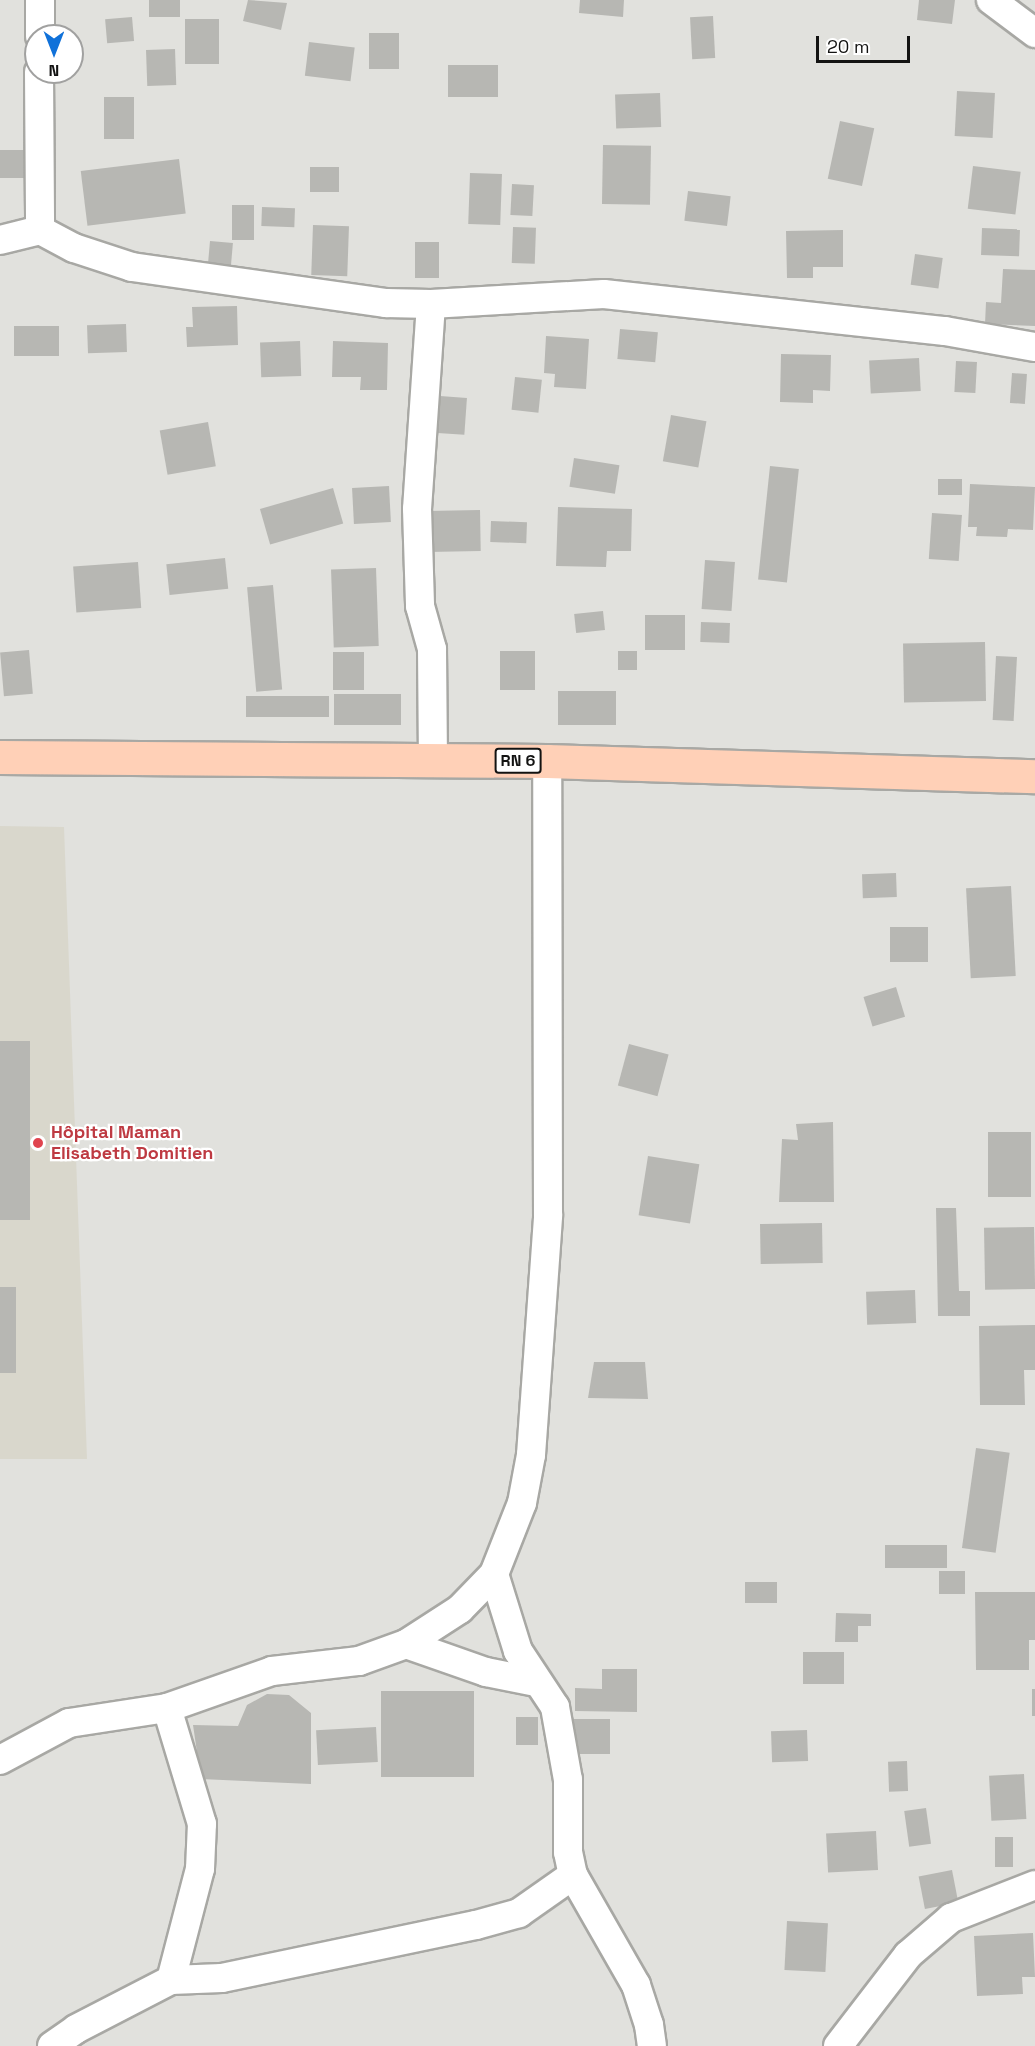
<!DOCTYPE html>
<html>
<head>
<meta charset="utf-8">
<style>
  body { margin:0 }
  #map { position:relative; width:1035px; height:2046px; overflow:hidden; background:#e1e1dd; font-family:"Space Grotesk",sans-serif }
  div>[style] { position:absolute }
  .built>* { inset:0; background:#d9d7cc }
  .building>* { inset:0; background:#b7b7b3; transform-origin:0 0 }
  .roads { filter:drop-shadow(2px 0 #a8a8a4) drop-shadow(-2px 0 #a8a8a4) drop-shadow(0 2px #a8a8a4) drop-shadow(0 -2px #a8a8a4) }
  .street>* { height:28px; margin:-14px; padding:0 14px; transform-origin:14px; border-radius:14px; background:#fff }
  .primary>* { height:33px; margin:-16.5px; padding:0 16.5px; transform-origin:16.5px; border-radius:16.5px; background:#ffd0b7 }
  .dots>* { width:16px; height:16px; translate:-50% -50%; box-sizing:border-box; border:3px solid #fff; border-radius:50% }
  span { translate:-50% -50%; white-space:nowrap; text-align:center; line-height:1.15; -webkit-text-stroke:4.5px #fff; paint-order:stroke }
  .shield-label span { padding:2px 4px; background:#fff; border:2px solid; border-radius:4px; -webkit-text-stroke-width:0 }
  .shield-label { font-size:16px; color:#131312; font-weight:700 }
  .health-label { font-size:18px; color:#be3a42; font-weight:700 }
  .left { translate:0 -50%; text-align:left }
  .north { position:absolute; left:24px; top:24px; width:60px; height:60px; box-sizing:border-box; background:#fff; border:2px solid #a1a1a0; border-radius:50%; rotate:180deg; font-size:16px; font-weight:700; line-height:24px; text-align:center; color:#131312 }
  .north::after { content:''; display:block; margin:auto; width:21px; height:27px; background:#1071d9; clip-path:polygon(50% 0,100% 100%,50% 72%,0 100%) }
  .scale { position:absolute; left:816px; top:36px; width:94px; height:27px; box-sizing:border-box; border:3px solid #131312; border-top:0; padding-left:8px; font-size:18px; line-height:21px; white-space:nowrap; color:#131312; -webkit-text-stroke:4px #fff; paint-order:stroke }
</style>
</head>
<body>
<div id="map">
  <div class="built">
    <i style="clip-path:polygon(0 826px,64px 827px,87px 1459px,0 1459px)"></i>
  </div>
  <div class="building">
    <i style="left:149px;top:0;width:31px;height:17px"></i>
    <i style="clip-path:polygon(248px 0,287px 3px,281px 30px,243px 21px)"></i>
    <i style="clip-path:polygon(580px 0,624px 0,623px 17px,579px 13px)"></i>
    <i style="clip-path:polygon(919px 0,955px 0,952px 24px,917px 20px)"></i>
    <i style="left:713px;top:16px;width:42px;height:23px;rotate:87deg"></i>
    <i style="left:132px;top:17px;width:24px;height:27px;rotate:85deg"></i>
    <i style="left:185px;top:19px;width:34px;height:45px"></i>
    <i style="left:369px;top:33px;width:30px;height:36px"></i>
    <i style="left:309px;top:42px;width:46px;height:34px;rotate:7deg"></i>
    <i style="clip-path:polygon(72px 47px,76px 47px,75px 62px,72px 62px)"></i>
    <i style="left:175px;top:49px;width:36px;height:29px;rotate:88deg"></i>
    <i style="left:448px;top:65px;width:50px;height:32px"></i>
    <i style="left:957px;top:91px;width:38px;height:45px;rotate:3deg"></i>
    <i style="left:660px;top:93px;width:34px;height:45px;rotate:88deg"></i>
    <i style="left:104px;top:97px;width:30px;height:42px"></i>
    <i style="left:840px;top:121px;width:35px;height:59px;rotate:12deg"></i>
    <i style="left:603px;top:145px;width:48px;height:59px;rotate:1deg"></i>
    <i style="left:0;top:150px;width:25px;height:28px"></i>
    <i style="left:179px;top:159px;width:55px;height:99px;rotate:83deg"></i>
    <i style="left:973px;top:166px;width:48px;height:43px;rotate:7deg"></i>
    <i style="left:310px;top:167px;width:29px;height:25px"></i>
    <i style="left:470px;top:173px;width:32px;height:51px;rotate:2deg"></i>
    <i style="left:512px;top:184px;width:22px;height:31px;rotate:3deg"></i>
    <i style="left:688px;top:191px;width:43px;height:30px;rotate:7deg"></i>
    <i style="left:232px;top:205px;width:22px;height:35px"></i>
    <i style="left:262px;top:207px;width:33px;height:19px;rotate:2deg"></i>
    <i style="left:313px;top:225px;width:36px;height:50px;rotate:2deg"></i>
    <i style="left:513px;top:227px;width:23px;height:36px;rotate:2deg"></i>
    <i style="left:982px;top:228px;width:38px;height:27px;rotate:2deg"></i>
    <i style="clip-path:polygon(843px 230px,843px 267px,813px 267px,813px 278px,787px 278px,786px 231px)"></i>
    <i style="left:210px;top:241px;width:23px;height:33px;rotate:5deg"></i>
    <i style="left:415px;top:242px;width:24px;height:36px"></i>
    <i style="left:915px;top:254px;width:28px;height:31px;rotate:8deg"></i>
    <i style="clip-path:polygon(1003px 269px,1035px 270px,1035px 326px,985px 324px,986px 302px,1001px 303px)"></i>
    <i style="clip-path:polygon(237px 306px,238px 345px,187px 347px,186px 327px,193px 327px,192px 307px)"></i>
    <i style="left:126px;top:324px;width:28px;height:39px;rotate:88deg"></i>
    <i style="left:14px;top:326px;width:45px;height:30px"></i>
    <i style="left:620px;top:329px;width:38px;height:30px;rotate:5deg"></i>
    <i style="clip-path:polygon(546px 336px,589px 339px,586px 389px,554px 387px,555px 374px,544px 373px)"></i>
    <i style="left:300px;top:341px;width:35px;height:40px;rotate:88deg"></i>
    <i style="clip-path:polygon(333px 341px,388px 343px,387px 390px,360px 390px,361px 377px,332px 377px)"></i>
    <i style="clip-path:polygon(781px 354px,831px 355px,830px 391px,813px 390px,813px 403px,780px 402px)"></i>
    <i style="left:919px;top:358px;width:33px;height:50px;rotate:87deg"></i>
    <i style="left:956px;top:361px;width:21px;height:31px;rotate:3deg"></i>
    <i style="left:1012px;top:373px;width:15px;height:30px;rotate:4deg"></i>
    <i style="left:515px;top:377px;width:27px;height:33px;rotate:6deg"></i>
    <i style="left:440px;top:396px;width:27px;height:37px;rotate:4deg"></i>
    <i style="left:671px;top:415px;width:36px;height:47px;rotate:10deg"></i>
    <i style="left:208px;top:422px;width:45px;height:49px;rotate:80deg"></i>
    <i style="left:574px;top:458px;width:46px;height:29px;rotate:9deg"></i>
    <i style="left:770px;top:466px;width:29px;height:114px;rotate:6deg"></i>
    <i style="left:938px;top:479px;width:24px;height:16px"></i>
    <i style="clip-path:polygon(970px 484px,1035px 487px,1033px 530px,1008px 529px,1007px 537px,976px 536px,977px 527px,968px 527px)"></i>
    <i style="left:389px;top:486px;width:36px;height:37px;rotate:87deg"></i>
    <i style="left:333px;top:488px;width:37px;height:76px;rotate:74deg"></i>
    <i style="clip-path:polygon(558px 507px,632px 509px,631px 551px,607px 551px,606px 567px,556px 566px)"></i>
    <i style="left:480px;top:510px;width:41px;height:53px;rotate:89deg"></i>
    <i style="left:932px;top:513px;width:30px;height:46px;rotate:4deg"></i>
    <i style="left:491px;top:521px;width:36px;height:21px;rotate:2deg"></i>
    <i style="left:225px;top:558px;width:31px;height:59px;rotate:84deg"></i>
    <i style="left:705px;top:560px;width:30px;height:49px;rotate:4deg"></i>
    <i style="left:138px;top:562px;width:46px;height:65px;rotate:86deg"></i>
    <i style="left:376px;top:568px;width:78px;height:45px;rotate:88deg"></i>
    <i style="left:273px;top:585px;width:105px;height:26px;rotate:85deg"></i>
    <i style="left:603px;top:611px;width:19px;height:29px;rotate:84deg"></i>
    <i style="left:645px;top:615px;width:40px;height:35px"></i>
    <i style="left:701px;top:622px;width:29px;height:20px;rotate:2deg"></i>
    <i style="left:985px;top:642px;width:59px;height:82px;rotate:89deg"></i>
    <i style="left:29px;top:650px;width:44px;height:29px;rotate:85deg"></i>
    <i style="left:500px;top:651px;width:35px;height:39px"></i>
    <i style="left:618px;top:651px;width:19px;height:19px"></i>
    <i style="left:333px;top:652px;width:31px;height:38px"></i>
    <i style="left:996px;top:656px;width:21px;height:64px;rotate:3deg"></i>
    <i style="left:616px;top:691px;width:34px;height:58px;rotate:90deg"></i>
    <i style="left:334px;top:694px;width:67px;height:31px"></i>
    <i style="left:329px;top:696px;width:21px;height:83px;rotate:90deg"></i>
    <i style="left:896px;top:873px;width:24px;height:34px;rotate:88deg"></i>
    <i style="left:1011px;top:886px;width:90px;height:45px;rotate:87deg"></i>
    <i style="left:928px;top:927px;width:35px;height:38px;rotate:90deg"></i>
    <i style="left:896px;top:987px;width:31px;height:34px;rotate:73deg"></i>
    <i style="left:0;top:1041px;width:30px;height:179px"></i>
    <i style="left:629px;top:1044px;width:41px;height:43px;rotate:15deg"></i>
    <i style="clip-path:polygon(833px 1122px,834px 1202px,779px 1202px,782px 1139px,798px 1140px,796px 1124px)"></i>
    <i style="left:988px;top:1132px;width:43px;height:65px"></i>
    <i style="left:648px;top:1156px;width:52px;height:60px;rotate:9deg"></i>
    <i style="clip-path:polygon(936px 1208px,956px 1208px,959px 1291px,970px 1291px,970px 1316px,938px 1316px)"></i>
    <i style="left:822px;top:1223px;width:40px;height:62px;rotate:89deg"></i>
    <i style="left:1034px;top:1227px;width:62px;height:50px;rotate:89deg"></i>
    <i style="left:0;top:1287px;width:16px;height:86px"></i>
    <i style="left:915px;top:1290px;width:33px;height:49px;rotate:88deg"></i>
    <i style="clip-path:polygon(1035px 1325px,1035px 1370px,1024px 1370px,1025px 1405px,980px 1405px,979px 1326px)"></i>
    <i style="clip-path:polygon(594px 1362px,645px 1362px,648px 1399px,588px 1398px)"></i>
    <i style="left:976px;top:1448px;width:34px;height:101px;rotate:8deg"></i>
    <i style="left:885px;top:1545px;width:62px;height:23px"></i>
    <i style="left:939px;top:1571px;width:26px;height:23px"></i>
    <i style="left:745px;top:1582px;width:32px;height:21px"></i>
    <i style="clip-path:polygon(975px 1592px,1035px 1592px,1035px 1640px,1029px 1640px,1029px 1670px,976px 1670px)"></i>
    <i style="clip-path:polygon(836px 1613px,871px 1614px,871px 1626px,858px 1626px,858px 1642px,835px 1642px)"></i>
    <i style="left:803px;top:1652px;width:41px;height:32px"></i>
    <i style="clip-path:polygon(602px 1669px,637px 1669px,637px 1712px,575px 1711px,575px 1688px,602px 1689px)"></i>
    <i style="left:1032px;top:1689px;width:3px;height:27px"></i>
    <i style="left:381px;top:1691px;width:93px;height:86px"></i>
    <i style="clip-path:polygon(267px 1694px,289px 1695px,311px 1713px,311px 1784px,201px 1779px,193px 1725px,238px 1726px,247px 1705px)"></i>
    <i style="left:516px;top:1717px;width:22px;height:28px"></i>
    <i style="left:571px;top:1719px;width:39px;height:35px"></i>
    <i style="left:376px;top:1727px;width:35px;height:60px;rotate:87deg"></i>
    <i style="left:807px;top:1730px;width:31px;height:36px;rotate:88deg"></i>
    <i style="left:907px;top:1761px;width:30px;height:19px;rotate:88deg"></i>
    <i style="left:1024px;top:1774px;width:45px;height:35px;rotate:87deg"></i>
    <i style="left:926px;top:1808px;width:36px;height:22px;rotate:82deg"></i>
    <i style="left:876px;top:1831px;width:39px;height:50px;rotate:87deg"></i>
    <i style="left:995px;top:1837px;width:18px;height:30px"></i>
    <i style="left:952px;top:1870px;width:33px;height:34px;rotate:79deg"></i>
    <i style="left:787px;top:1921px;width:41px;height:49px;rotate:3deg"></i>
    <i style="clip-path:polygon(1033px 1933px,1035px 1977px,1022px 1977px,1023px 1994px,977px 1996px,974px 1936px)"></i>
  </div>
  <div class="roads">
    <div class="street">
      <i style="left:991px;top:0;width:55px;rotate:36.9deg"></i>
      <i style="left:40px;top:36px;width:36px;rotate:-90deg"></i>
      <i style="left:39px;top:72px;width:158px;rotate:89.6deg"></i>
      <i style="left:0;top:240px;width:41px;rotate:-14deg"></i>
      <i style="left:40px;top:230px;width:38px;rotate:28deg"></i>
      <i style="left:74px;top:248px;width:61px;rotate:18.1deg"></i>
      <i style="left:132px;top:267px;width:257px;rotate:8.1deg"></i>
      <i style="left:386px;top:303px;width:45px;rotate:1.3deg"></i>
      <i style="left:431px;top:304px;width:173px;rotate:-3.3deg"></i>
      <i style="left:604px;top:294px;width:343px;rotate:6.2deg"></i>
      <i style="left:945px;top:331px;width:91px;rotate:10.1deg"></i>
      <i style="left:431px;top:304px;width:205px;rotate:93.9deg"></i>
      <i style="left:417px;top:509px;width:97px;rotate:88.2deg"></i>
      <i style="left:420px;top:606px;width:45px;rotate:74.4deg"></i>
      <i style="left:432px;top:649px;width:111px;rotate:89.5deg"></i>
      <i style="left:494px;top:1574px;width:81px;rotate:72.7deg"></i>
      <i style="left:518px;top:1651px;width:67px;rotate:56.5deg"></i>
      <i style="left:555px;top:1707px;width:74px;rotate:79.9deg"></i>
      <i style="left:568px;top:1780px;width:72px;rotate:90deg"></i>
      <i style="left:568px;top:1852px;width:24px;rotate:78deg"></i>
      <i style="left:573px;top:1875px;width:127px;rotate:60.2deg"></i>
      <i style="left:636px;top:1985px;width:42px;rotate:72deg"></i>
      <i style="left:649px;top:2025px;width:21px;rotate:82deg"></i>
      <i style="left:406px;top:1644px;width:85px;rotate:19.3deg"></i>
      <i style="left:486px;top:1672px;width:51px;rotate:11.3deg"></i>
      <i style="left:0;top:1760px;width:78px;rotate:-28.2deg"></i>
      <i style="left:69px;top:1723px;width:99px;rotate:-8.7deg"></i>
      <i style="left:167px;top:1708px;width:111px;rotate:-19.4deg"></i>
      <i style="left:272px;top:1671px;width:88px;rotate:-6.6deg"></i>
      <i style="left:359px;top:1661px;width:50px;rotate:-19.9deg"></i>
      <i style="left:406px;top:1644px;width:64px;rotate:-32.9deg"></i>
      <i style="left:460px;top:1609px;width:49px;rotate:-45.8deg"></i>
      <i style="left:494px;top:1574px;width:76px;rotate:-68.5deg"></i>
      <i style="left:522px;top:1503px;width:49px;rotate:-79.4deg"></i>
      <i style="left:531px;top:1455px;width:241px;rotate:-85.9deg"></i>
      <i style="left:548px;top:1215px;width:454px;rotate:-90.1deg"></i>
      <i style="left:171px;top:1980px;width:51px;rotate:-2.2deg"></i>
      <i style="left:222px;top:1978px;width:259px;rotate:-11.8deg"></i>
      <i style="left:476px;top:1925px;width:45px;rotate:-15.6deg"></i>
      <i style="left:519px;top:1913px;width:66px;rotate:-35.1deg"></i>
      <i style="left:52px;top:2046px;width:29px;rotate:-35deg"></i>
      <i style="left:76px;top:2029px;width:107px;rotate:-27.3deg"></i>
      <i style="left:171px;top:1980px;width:115px;rotate:-75.4deg"></i>
      <i style="left:200px;top:1869px;width:45px;rotate:-87.5deg"></i>
      <i style="left:202px;top:1824px;width:121px;rotate:-106.8deg"></i>
      <i style="left:838px;top:2046px;width:115px;rotate:-52.4deg"></i>
      <i style="left:908px;top:1955px;width:57px;rotate:-40.7deg"></i>
      <i style="left:951px;top:1918px;width:90px;rotate:-21.4deg"></i>
    </div>
    <div class="primary">
      <i style="left:0;top:757px;width:547px;rotate:0.42deg"></i>
      <i style="left:547px;top:761px;width:488px;rotate:1.8deg"></i>
    </div>
  </div>
  <div class="dots">
    <i style="left:38px;top:1143px;background:#e0444e"></i>
  </div>
  <div class="shield-label">
    <span style="left:518px;top:761px">RN 6</span>
  </div>
  <div class="health-label">
    <span class="left" style="left:51px;top:1143px">Hôpital Maman<br>Elisabeth Domitien</span>
  </div>
  <div class="north">N</div>
  <div class="scale">20 m</div>
</div>
</body>
</html>
